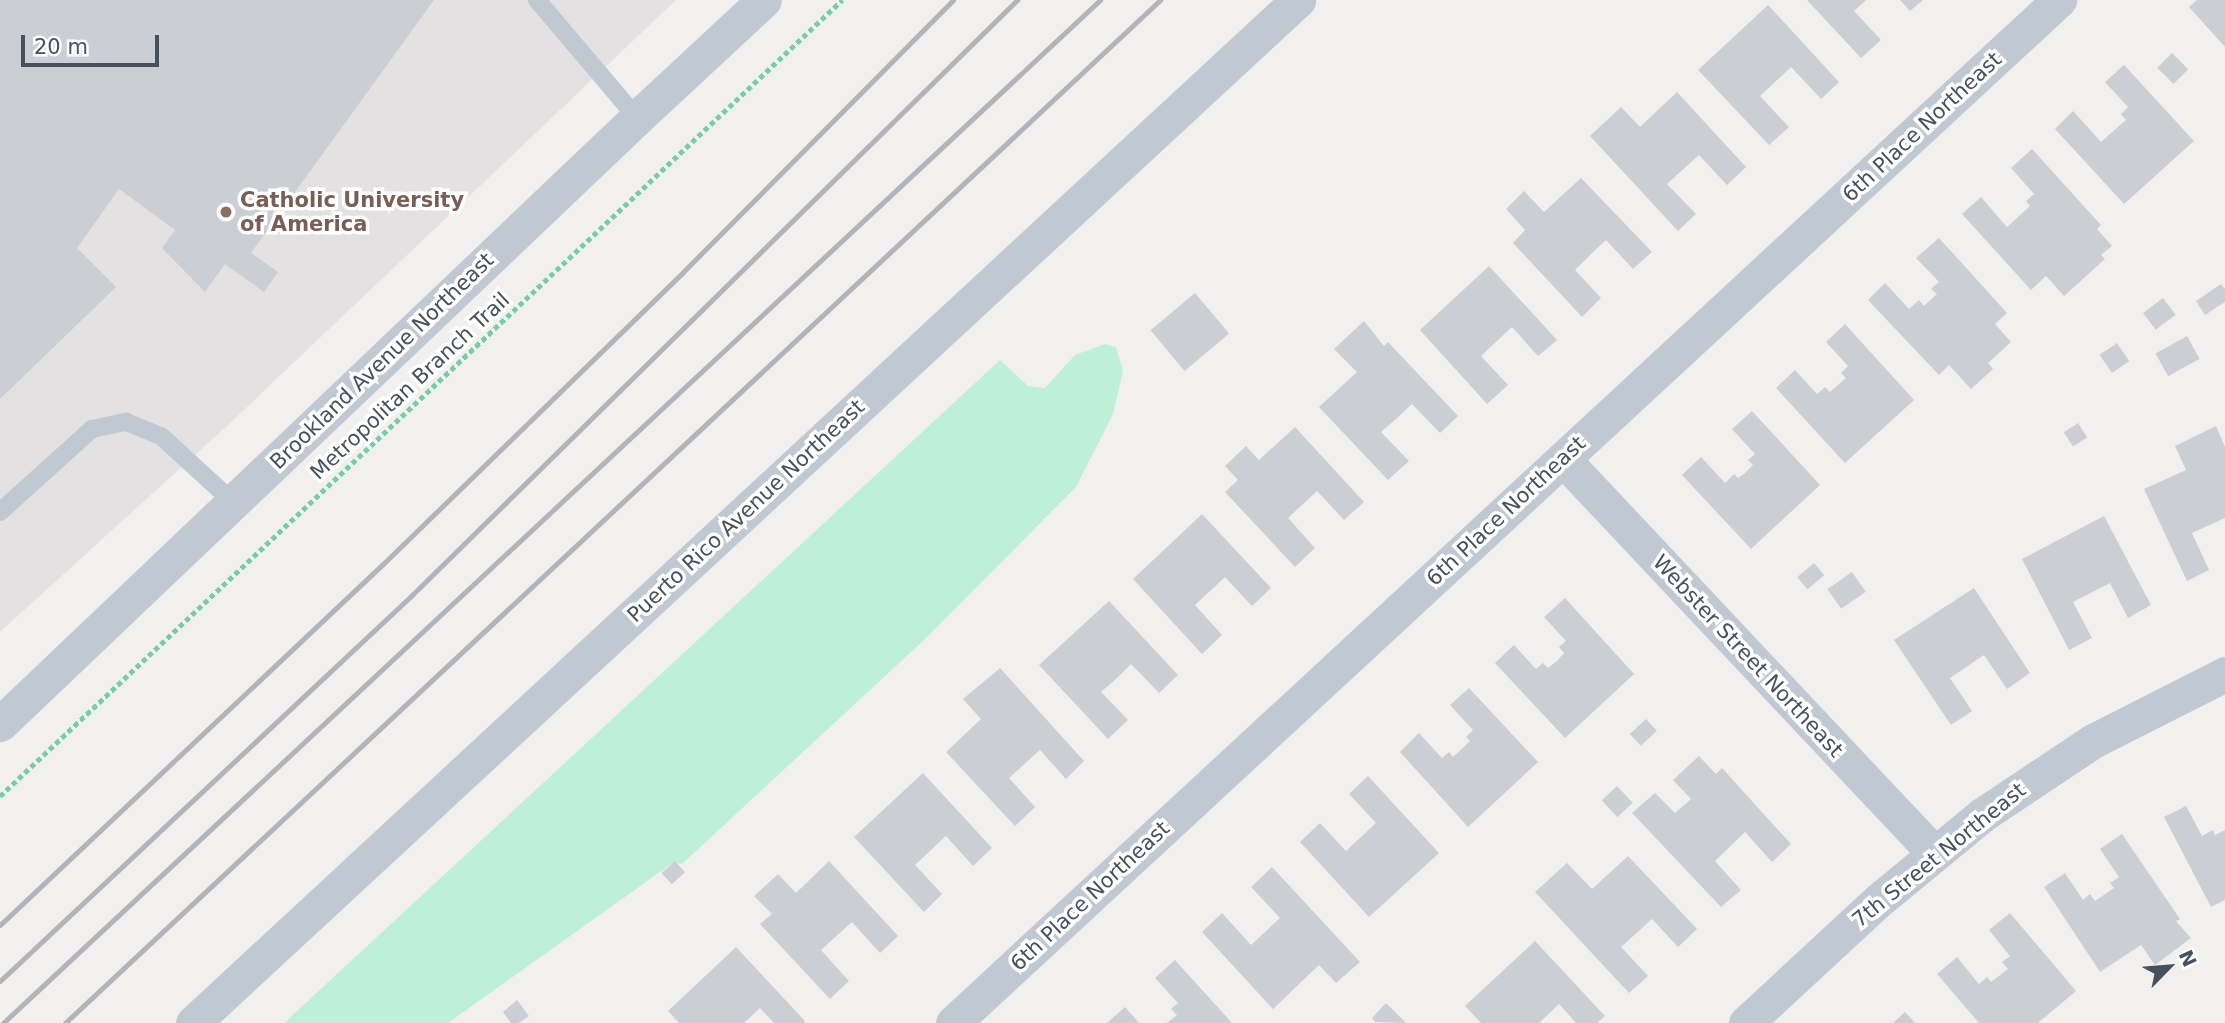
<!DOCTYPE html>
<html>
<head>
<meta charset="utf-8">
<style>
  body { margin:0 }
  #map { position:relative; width:2225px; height:1023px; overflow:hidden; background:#f2f0ef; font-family:"DejaVu Sans",sans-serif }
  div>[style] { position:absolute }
  .education>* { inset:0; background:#e3e1e1 }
  .green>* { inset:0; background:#beefd7 }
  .building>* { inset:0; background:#cbced5; transform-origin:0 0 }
  .path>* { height:4.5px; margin-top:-2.25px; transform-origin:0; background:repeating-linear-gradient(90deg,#76cdac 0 5px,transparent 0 8.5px) }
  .lane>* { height:18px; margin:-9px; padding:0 9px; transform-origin:9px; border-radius:9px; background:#c0c8d1 }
  .street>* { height:35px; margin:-17.5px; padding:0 17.5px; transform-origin:17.5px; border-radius:17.5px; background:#c0c8d1 }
  .rail>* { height:5px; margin:-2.5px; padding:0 2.5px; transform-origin:2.5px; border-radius:2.5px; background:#b1b4ba }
  .dots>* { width:19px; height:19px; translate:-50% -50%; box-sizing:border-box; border:4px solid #fff; border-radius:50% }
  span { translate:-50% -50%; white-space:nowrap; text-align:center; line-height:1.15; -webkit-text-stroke:7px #fff; paint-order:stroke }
  .street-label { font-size:21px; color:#47505d }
  .education-label { font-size:21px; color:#785e54; font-weight:700 }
  .left { translate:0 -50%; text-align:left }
  .north { position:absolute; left:2134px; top:932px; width:70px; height:70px; -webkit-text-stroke:5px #fff; paint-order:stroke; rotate:65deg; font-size:19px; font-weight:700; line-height:28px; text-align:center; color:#47505d }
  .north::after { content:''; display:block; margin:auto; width:24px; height:32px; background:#47505d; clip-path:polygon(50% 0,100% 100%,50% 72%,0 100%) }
  .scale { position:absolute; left:21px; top:35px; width:138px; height:32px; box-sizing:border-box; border:4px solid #47505d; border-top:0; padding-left:9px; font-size:21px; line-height:24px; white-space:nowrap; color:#47505d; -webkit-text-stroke:5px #fff; paint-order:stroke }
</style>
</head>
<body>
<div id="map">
  <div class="education">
    <i style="clip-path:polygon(0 0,676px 0,229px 424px,0 632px)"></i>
  </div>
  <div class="green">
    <i style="clip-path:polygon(1105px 344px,1116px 347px,1123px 371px,1113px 414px,1076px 487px,924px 640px,682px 864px,674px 862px,448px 1023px,284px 1023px,1000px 360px,1028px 386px,1045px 388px,1075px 355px)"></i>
  </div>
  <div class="building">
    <i style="clip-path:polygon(0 0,434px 0,251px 253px,278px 272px,264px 292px,225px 264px,205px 292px,162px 248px,175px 230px,119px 189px,77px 248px,116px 287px,0 399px)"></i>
    <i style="clip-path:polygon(1807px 0,1866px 0,1854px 11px,1881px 40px,1861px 58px)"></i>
    <i style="clip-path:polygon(1900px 0,1923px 0,1910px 11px)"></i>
    <i style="clip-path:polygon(2197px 0,2225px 0,2225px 47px,2189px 7px)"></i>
    <i style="clip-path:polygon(1768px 5px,1839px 82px,1821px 99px,1791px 67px,1760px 96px,1789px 127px,1769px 145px,1698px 70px)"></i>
    <i style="left:2172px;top:53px;width:23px;height:21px;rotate:45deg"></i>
    <i style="clip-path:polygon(2124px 65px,2194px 141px,2124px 204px,2055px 129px,2073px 111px,2101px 142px,2126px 120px,2121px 114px,2128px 107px,2105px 82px)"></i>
    <i style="clip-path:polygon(1677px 92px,1746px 167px,1727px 185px,1699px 155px,1667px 184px,1696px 214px,1678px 231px,1590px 136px,1621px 107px,1640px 127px)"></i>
    <i style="clip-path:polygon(2032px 149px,2101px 225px,2097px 229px,2112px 246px,2101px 255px,2105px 259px,2064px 296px,2046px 276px,2031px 290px,1962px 214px,1981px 197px,2007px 227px,2030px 206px,2026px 201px,2034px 194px,2011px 168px)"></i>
    <i style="clip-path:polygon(1581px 178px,1652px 252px,1633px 269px,1606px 240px,1590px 255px,1575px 270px,1601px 298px,1582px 317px,1513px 243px,1525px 230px,1506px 209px,1524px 191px,1544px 212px)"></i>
    <i style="clip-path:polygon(1939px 238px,2007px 313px,1995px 324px,2011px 342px,1988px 363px,1993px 369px,1971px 389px,1949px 365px,1939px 375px,1868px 300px,1885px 283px,1909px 309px,1919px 300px,1924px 306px,1937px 294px,1931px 289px,1939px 282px,1916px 258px)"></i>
    <i style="clip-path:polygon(1489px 266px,1557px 340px,1538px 356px,1512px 327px,1481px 356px,1508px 385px,1487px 404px,1420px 330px)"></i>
    <i style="clip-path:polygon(2221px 284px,2225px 289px,2225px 302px,2205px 315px,2196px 301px)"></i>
    <i style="left:1195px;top:293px;width:53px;height:58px;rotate:50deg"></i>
    <i style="left:2163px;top:298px;width:21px;height:25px;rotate:53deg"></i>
    <i style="clip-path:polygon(1364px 321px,1384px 346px,1388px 342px,1458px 416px,1440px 433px,1412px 404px,1396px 419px,1381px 432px,1409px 461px,1388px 480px,1319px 407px,1357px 372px,1334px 349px)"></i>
    <i style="clip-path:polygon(1845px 324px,1914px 400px,1845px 463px,1776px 388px,1795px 370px,1817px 394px,1825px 387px,1830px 392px,1846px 378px,1841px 373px,1848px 366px,1826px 342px)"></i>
    <i style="left:2187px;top:336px;width:26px;height:36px;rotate:61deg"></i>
    <i style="left:2117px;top:343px;width:22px;height:21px;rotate:56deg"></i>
    <i style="clip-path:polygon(1752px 411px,1820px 485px,1751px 549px,1682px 475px,1701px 457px,1725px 483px,1734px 474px,1738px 478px,1745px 473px,1753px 465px,1748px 460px,1755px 454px,1732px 429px)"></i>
    <i style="left:2078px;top:423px;width:17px;height:17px;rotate:57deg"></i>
    <i style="clip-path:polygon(2216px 426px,2225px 447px,2225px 518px,2192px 533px,2209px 570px,2187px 581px,2144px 489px,2186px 470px,2175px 446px)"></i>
    <i style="clip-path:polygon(1295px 427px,1364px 502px,1344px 520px,1317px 491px,1288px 518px,1315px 548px,1295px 567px,1225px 492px,1238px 480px,1225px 466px,1246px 446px,1259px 460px)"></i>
    <i style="clip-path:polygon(1202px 514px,1271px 588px,1252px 606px,1225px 577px,1195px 605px,1222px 635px,1202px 654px,1133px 579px)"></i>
    <i style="clip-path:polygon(2104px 516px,2151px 605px,2128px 618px,2110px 583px,2073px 602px,2092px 638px,2069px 650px,2022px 559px)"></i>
    <i style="left:1814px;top:563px;width:16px;height:22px;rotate:50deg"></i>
    <i style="left:1852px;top:572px;width:24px;height:30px;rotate:55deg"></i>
    <i style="clip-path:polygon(1974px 588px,2030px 673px,2007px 689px,1984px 655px,1950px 678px,1972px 711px,1951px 725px,1894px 640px)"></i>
    <i style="clip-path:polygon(1565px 598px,1634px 674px,1565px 738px,1495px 663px,1514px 645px,1536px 669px,1543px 663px,1548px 668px,1557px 661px,1564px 653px,1559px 647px,1566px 641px,1544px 617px)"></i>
    <i style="clip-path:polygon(1109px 601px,1178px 675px,1159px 693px,1131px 664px,1117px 678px,1101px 692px,1128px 720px,1108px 739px,1039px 665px)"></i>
    <i style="clip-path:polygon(1000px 668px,1084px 761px,1066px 779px,1040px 750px,1009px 778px,1035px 807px,1015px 826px,946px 752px,981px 719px,963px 699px)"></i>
    <i style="clip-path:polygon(1469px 688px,1538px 762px,1468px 827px,1400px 752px,1419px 733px,1442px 758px,1449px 752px,1453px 757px,1470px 741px,1466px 737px,1473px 730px,1450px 705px)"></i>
    <i style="left:1646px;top:719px;width:16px;height:22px;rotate:47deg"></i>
    <i style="clip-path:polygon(1699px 756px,1716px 774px,1722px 768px,1791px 844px,1772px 862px,1745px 832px,1715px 861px,1741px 890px,1721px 907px,1632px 813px,1655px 793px,1675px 813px,1691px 799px,1673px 780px)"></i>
    <i style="clip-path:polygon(923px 773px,992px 848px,973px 866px,946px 836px,915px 865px,942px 894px,924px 912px,854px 837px)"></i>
    <i style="clip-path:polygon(1368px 776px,1439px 853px,1369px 917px,1300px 842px,1320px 823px,1346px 851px,1376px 823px,1349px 794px)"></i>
    <i style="left:1617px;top:786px;width:23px;height:21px;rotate:47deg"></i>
    <i style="clip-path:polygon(2186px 806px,2202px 836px,2213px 830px,2215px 835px,2225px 830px,2225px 900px,2211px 907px,2164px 817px)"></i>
    <i style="clip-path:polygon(2122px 834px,2180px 919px,2176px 921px,2191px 938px,2155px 965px,2141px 945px,2100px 972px,2044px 887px,2065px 873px,2083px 900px,2090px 894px,2095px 901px,2114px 888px,2110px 883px,2119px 877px,2100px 849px)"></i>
    <i style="clip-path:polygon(1628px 856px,1697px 929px,1678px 947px,1652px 919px,1621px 947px,1648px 976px,1629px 993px,1535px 892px,1567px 863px,1592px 889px)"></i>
    <i style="left:675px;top:861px;width:15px;height:18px;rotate:48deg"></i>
    <i style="clip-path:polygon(829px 861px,898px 936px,880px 953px,852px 922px,821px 950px,849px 981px,830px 999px,760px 924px,772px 914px,754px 896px,778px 874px,796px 893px)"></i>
    <i style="clip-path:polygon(1272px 867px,1360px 962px,1336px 983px,1319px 965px,1273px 1009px,1202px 932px,1222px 913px,1251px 945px,1280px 918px,1251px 887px)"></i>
    <i style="clip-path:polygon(2010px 913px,2076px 991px,2038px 1023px,1979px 1023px,1937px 974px,1957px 957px,1979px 984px,1987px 977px,1991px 982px,2008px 969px,2002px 962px,2010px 956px,1989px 930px)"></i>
    <i style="clip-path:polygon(1535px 941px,1605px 1016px,1597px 1023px,1576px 1023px,1559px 1004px,1539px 1023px,1481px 1023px,1465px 1006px)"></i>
    <i style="clip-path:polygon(736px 947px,805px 1021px,803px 1023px,774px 1023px,760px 1008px,744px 1023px,679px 1023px,668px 1011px)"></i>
    <i style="clip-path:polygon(1175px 960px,1232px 1023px,1167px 1023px,1177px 1015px,1171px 1009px,1178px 1003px,1155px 978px)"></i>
    <i style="clip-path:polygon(517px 1000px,529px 1016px,519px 1023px,511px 1023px,503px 1012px)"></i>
    <i style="clip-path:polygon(1386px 1003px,1406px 1023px,1375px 1022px,1372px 1018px)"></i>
    <i style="clip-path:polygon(1125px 1007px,1139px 1023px,1107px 1023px)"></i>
    <i style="clip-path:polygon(1905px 1012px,1915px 1023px,1893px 1023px)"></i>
  </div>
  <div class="path">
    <i style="left:0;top:796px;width:1159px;rotate:-43.39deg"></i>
  </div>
  <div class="lane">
    <i style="left:537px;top:0;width:155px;rotate:49.7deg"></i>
    <i style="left:0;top:512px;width:124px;rotate:-42.1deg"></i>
    <i style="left:92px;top:429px;width:35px;rotate:-12deg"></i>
    <i style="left:126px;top:422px;width:38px;rotate:22deg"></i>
    <i style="left:161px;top:436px;width:99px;rotate:42.5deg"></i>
  </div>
  <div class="street">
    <i style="left:1563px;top:459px;width:541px;rotate:46.72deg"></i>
    <i style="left:0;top:724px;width:879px;rotate:-43.57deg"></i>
    <i style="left:637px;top:118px;width:173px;rotate:-42.9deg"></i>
    <i style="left:193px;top:1023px;width:1506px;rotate:-42.79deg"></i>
    <i style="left:953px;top:1023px;width:1507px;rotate:-42.77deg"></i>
    <i style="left:1746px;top:1023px;width:181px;rotate:-42.8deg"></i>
    <i style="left:1879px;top:900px;width:134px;rotate:-39.5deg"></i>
    <i style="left:1982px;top:815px;width:133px;rotate:-33.7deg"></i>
    <i style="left:2093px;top:741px;width:148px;rotate:-26.9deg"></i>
  </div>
  <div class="rail">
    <i style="left:0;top:925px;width:526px;rotate:-43.31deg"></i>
    <i style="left:383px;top:564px;width:419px;rotate:-44.2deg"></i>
    <i style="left:683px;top:272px;width:383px;rotate:-45.2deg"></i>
    <i style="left:0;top:981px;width:565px;rotate:-43.13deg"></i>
    <i style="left:412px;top:595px;width:849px;rotate:-44.52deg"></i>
    <i style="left:3px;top:1023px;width:1500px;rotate:-43deg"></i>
    <i style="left:65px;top:1023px;width:1499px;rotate:-43.05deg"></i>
  </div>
  <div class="dots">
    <i style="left:226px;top:212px;background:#8d6e63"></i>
  </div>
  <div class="street-label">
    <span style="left:1922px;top:127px;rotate:-43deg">6th Place Northeast</span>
    <span style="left:382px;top:361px;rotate:-44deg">Brookland Avenue Northeast</span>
    <span style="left:410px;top:386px;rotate:-43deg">Metropolitan Branch Trail</span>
    <span style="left:746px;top:511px;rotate:-43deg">Puerto Rico Avenue Northeast</span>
    <span style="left:1506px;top:511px;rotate:-43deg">6th Place Northeast</span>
    <span style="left:1748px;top:656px;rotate:47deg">Webster Street Northeast</span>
    <span style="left:1939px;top:855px;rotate:-39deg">7th Street Northeast</span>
    <span style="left:1090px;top:896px;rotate:-43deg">6th Place Northeast</span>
  </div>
  <div class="education-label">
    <span class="left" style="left:240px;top:212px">Catholic University<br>of America</span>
  </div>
  <div class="north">N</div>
  <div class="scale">20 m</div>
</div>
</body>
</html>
